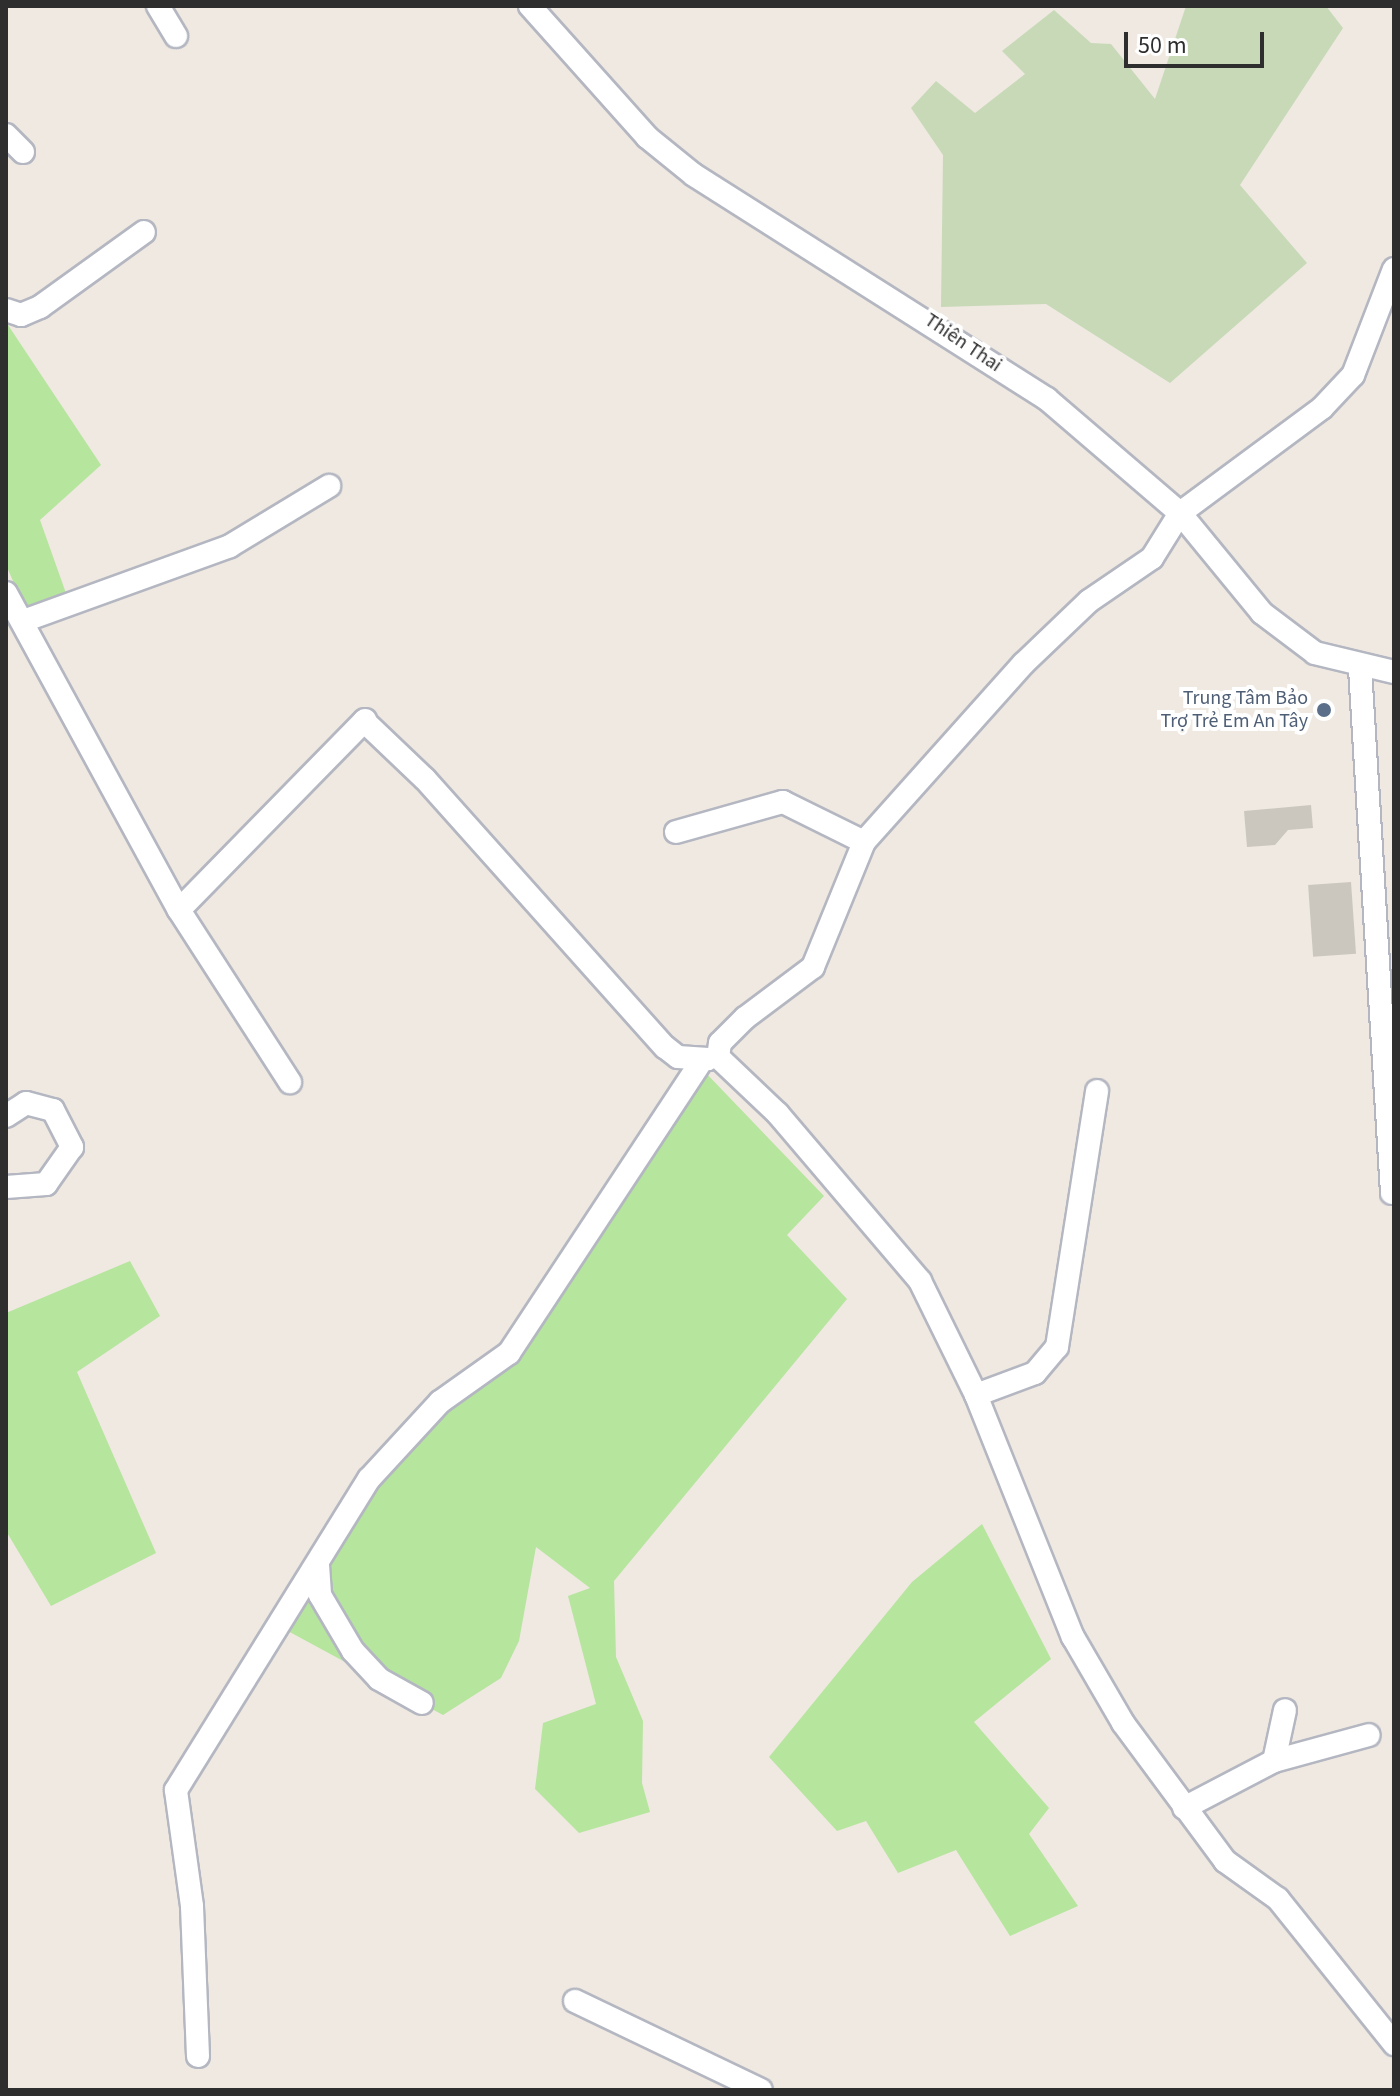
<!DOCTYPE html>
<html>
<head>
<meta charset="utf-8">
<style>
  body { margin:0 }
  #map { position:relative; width:1400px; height:2096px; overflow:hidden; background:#efe9e1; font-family:"Source Sans 3",sans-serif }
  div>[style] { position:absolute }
  .green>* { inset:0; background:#b6e59e }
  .cemetery>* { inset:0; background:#c8d9b8 }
  .building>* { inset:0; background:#cbc7bf; transform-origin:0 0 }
  .roads { filter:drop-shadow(2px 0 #b4b7c1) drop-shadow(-2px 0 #b4b7c1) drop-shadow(0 2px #b4b7c1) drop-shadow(0 -2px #b4b7c1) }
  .minor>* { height:22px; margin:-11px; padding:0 11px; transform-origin:11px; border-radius:11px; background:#fff }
  .dots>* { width:22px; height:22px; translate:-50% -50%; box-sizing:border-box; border:4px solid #fff; border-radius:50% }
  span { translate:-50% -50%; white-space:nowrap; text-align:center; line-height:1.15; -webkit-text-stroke:8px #fff; paint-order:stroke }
  .street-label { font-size:20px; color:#2e2e2e }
  .service-label { font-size:20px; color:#4e5e75 }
  .right { translate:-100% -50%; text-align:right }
  .frame { position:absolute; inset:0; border:8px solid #2e2e2e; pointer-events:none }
  .scale { position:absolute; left:1124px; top:32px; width:140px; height:36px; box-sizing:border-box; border:4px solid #2e2e2e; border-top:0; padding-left:10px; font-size:24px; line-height:28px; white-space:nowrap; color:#2e2e2e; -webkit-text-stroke:6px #fff; paint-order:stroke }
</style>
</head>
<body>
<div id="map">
  <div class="green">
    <i style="clip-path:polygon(6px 322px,101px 465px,40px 520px,67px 596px,18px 626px,6px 590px,13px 581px,6px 565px)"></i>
    <i style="clip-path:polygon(703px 1070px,824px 1196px,787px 1235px,847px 1299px,614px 1581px,616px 1657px,643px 1721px,642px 1783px,650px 1812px,579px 1833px,535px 1789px,543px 1723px,596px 1704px,568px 1596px,590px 1588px,536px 1547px,519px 1641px,501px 1678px,443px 1715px,286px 1630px,379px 1480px,454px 1398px,515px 1352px)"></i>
    <i style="clip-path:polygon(130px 1261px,160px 1316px,77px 1372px,156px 1553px,51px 1606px,6px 1531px,6px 1313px)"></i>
    <i style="clip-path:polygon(982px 1524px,1051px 1659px,974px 1722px,1049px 1808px,1029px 1834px,1078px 1906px,1010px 1936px,956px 1850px,898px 1873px,866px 1821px,837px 1831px,769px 1757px,912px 1582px)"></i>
  </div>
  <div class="cemetery">
    <i style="clip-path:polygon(1186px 6px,1326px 6px,1343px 28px,1240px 185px,1307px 263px,1170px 383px,1046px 304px,941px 307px,943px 155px,911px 108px,936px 81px,975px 113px,1025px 74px,1002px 51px,1054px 10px,1091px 43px,1111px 44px,1155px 99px)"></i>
  </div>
  <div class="building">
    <i style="clip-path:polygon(1311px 805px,1313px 828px,1288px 830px,1275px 845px,1247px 847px,1244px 811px)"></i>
    <i style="left:1351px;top:882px;width:72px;height:43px;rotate:86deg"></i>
  </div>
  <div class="roads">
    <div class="minor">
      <i style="left:158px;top:6px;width:35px;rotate:59deg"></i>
      <i style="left:530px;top:6px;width:176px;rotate:48.2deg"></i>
      <i style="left:647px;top:137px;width:60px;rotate:39deg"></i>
      <i style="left:694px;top:175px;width:418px;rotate:32.4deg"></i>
      <i style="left:1047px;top:399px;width:175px;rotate:40.6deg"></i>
      <i style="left:1180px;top:513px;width:129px;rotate:50.6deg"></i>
      <i style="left:1262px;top:613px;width:66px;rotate:37deg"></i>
      <i style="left:1315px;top:653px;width:81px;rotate:13.5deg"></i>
      <i style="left:6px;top:135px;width:24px;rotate:45deg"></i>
      <i style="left:1394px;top:269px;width:114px;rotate:111.1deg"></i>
      <i style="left:1353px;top:375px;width:45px;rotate:133.2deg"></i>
      <i style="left:1322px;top:408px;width:177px;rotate:143.5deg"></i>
      <i style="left:1180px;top:513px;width:53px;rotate:121.9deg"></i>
      <i style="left:1152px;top:558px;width:76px;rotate:145.7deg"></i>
      <i style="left:1089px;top:601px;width:91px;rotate:136.3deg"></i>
      <i style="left:1023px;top:664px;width:239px;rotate:131.8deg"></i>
      <i style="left:864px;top:842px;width:135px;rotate:112.2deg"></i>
      <i style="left:813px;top:967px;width:85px;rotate:143.1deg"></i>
      <i style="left:745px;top:1018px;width:35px;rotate:135deg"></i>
      <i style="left:720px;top:1043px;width:14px;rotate:98deg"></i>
      <i style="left:718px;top:1057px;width:83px;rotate:43.5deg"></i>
      <i style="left:778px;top:1114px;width:219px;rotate:49.6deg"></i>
      <i style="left:920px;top:1281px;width:127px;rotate:63.8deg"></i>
      <i style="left:976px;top:1395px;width:261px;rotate:68.2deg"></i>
      <i style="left:1073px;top:1637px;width:99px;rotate:59.8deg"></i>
      <i style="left:1123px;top:1723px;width:172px;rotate:53.5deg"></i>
      <i style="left:1225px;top:1861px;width:65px;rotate:35.6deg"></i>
      <i style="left:1278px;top:1899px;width:186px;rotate:51.3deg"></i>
      <i style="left:6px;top:310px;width:16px;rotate:18deg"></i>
      <i style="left:21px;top:315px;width:21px;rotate:-23deg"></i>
      <i style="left:40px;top:307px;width:128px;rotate:-35.8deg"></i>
      <i style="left:6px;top:593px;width:361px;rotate:61.4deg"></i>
      <i style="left:179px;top:910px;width:205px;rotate:57.2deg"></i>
      <i style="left:26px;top:620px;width:217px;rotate:-19.9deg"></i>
      <i style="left:230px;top:546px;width:116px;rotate:-31.2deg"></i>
      <i style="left:1360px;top:668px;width:526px;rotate:86.51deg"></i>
      <i style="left:364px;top:721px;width:84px;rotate:43.6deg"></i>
      <i style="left:425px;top:779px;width:360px;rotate:48.2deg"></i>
      <i style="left:665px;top:1047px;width:16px;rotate:38deg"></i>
      <i style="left:678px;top:1057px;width:30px;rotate:4deg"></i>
      <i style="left:676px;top:832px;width:111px;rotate:-15.7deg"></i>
      <i style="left:783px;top:802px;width:90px;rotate:26.3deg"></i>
      <i style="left:179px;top:910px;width:266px;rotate:-45.6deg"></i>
      <i style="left:6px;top:1116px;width:24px;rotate:-33deg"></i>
      <i style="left:26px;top:1103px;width:28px;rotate:15deg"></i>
      <i style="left:53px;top:1110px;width:42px;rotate:62.8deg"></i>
      <i style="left:72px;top:1147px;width:45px;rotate:125.1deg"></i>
      <i style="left:46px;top:1184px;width:40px;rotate:175.7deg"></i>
      <i style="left:976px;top:1395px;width:63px;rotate:-20.4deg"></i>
      <i style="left:1035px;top:1373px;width:34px;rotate:-50deg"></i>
      <i style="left:1057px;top:1347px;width:259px;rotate:-81.1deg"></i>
      <i style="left:318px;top:1565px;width:30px;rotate:86deg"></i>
      <i style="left:320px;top:1595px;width:65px;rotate:59.5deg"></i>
      <i style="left:353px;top:1651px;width:38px;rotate:47deg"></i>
      <i style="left:379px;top:1679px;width:49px;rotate:29.2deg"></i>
      <i style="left:1274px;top:1761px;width:52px;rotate:-77.8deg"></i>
      <i style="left:1184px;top:1808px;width:102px;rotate:-27.6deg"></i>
      <i style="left:1274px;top:1761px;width:98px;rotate:-15.3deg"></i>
      <i style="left:575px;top:2001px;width:206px;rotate:25.6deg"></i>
      <i style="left:198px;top:2056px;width:150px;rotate:-92.3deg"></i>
      <i style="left:192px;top:1906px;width:117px;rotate:-97.9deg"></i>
      <i style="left:176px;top:1790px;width:366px;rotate:-58.2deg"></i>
      <i style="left:369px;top:1479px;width:105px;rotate:-47.3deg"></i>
      <i style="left:440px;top:1402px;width:85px;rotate:-35.4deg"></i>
      <i style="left:509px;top:1353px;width:351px;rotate:-56.6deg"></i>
    </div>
  </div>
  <div class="dots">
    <i style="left:1324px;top:710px;background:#5c6f8a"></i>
  </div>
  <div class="street-label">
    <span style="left:963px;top:343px;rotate:34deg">Thiên Thai</span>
  </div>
  <div class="service-label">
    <span class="right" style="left:1308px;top:710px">Trung Tâm Bảo<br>Trợ Trẻ Em An Tây</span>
  </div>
  <div class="frame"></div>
  <div class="scale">50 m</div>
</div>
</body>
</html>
